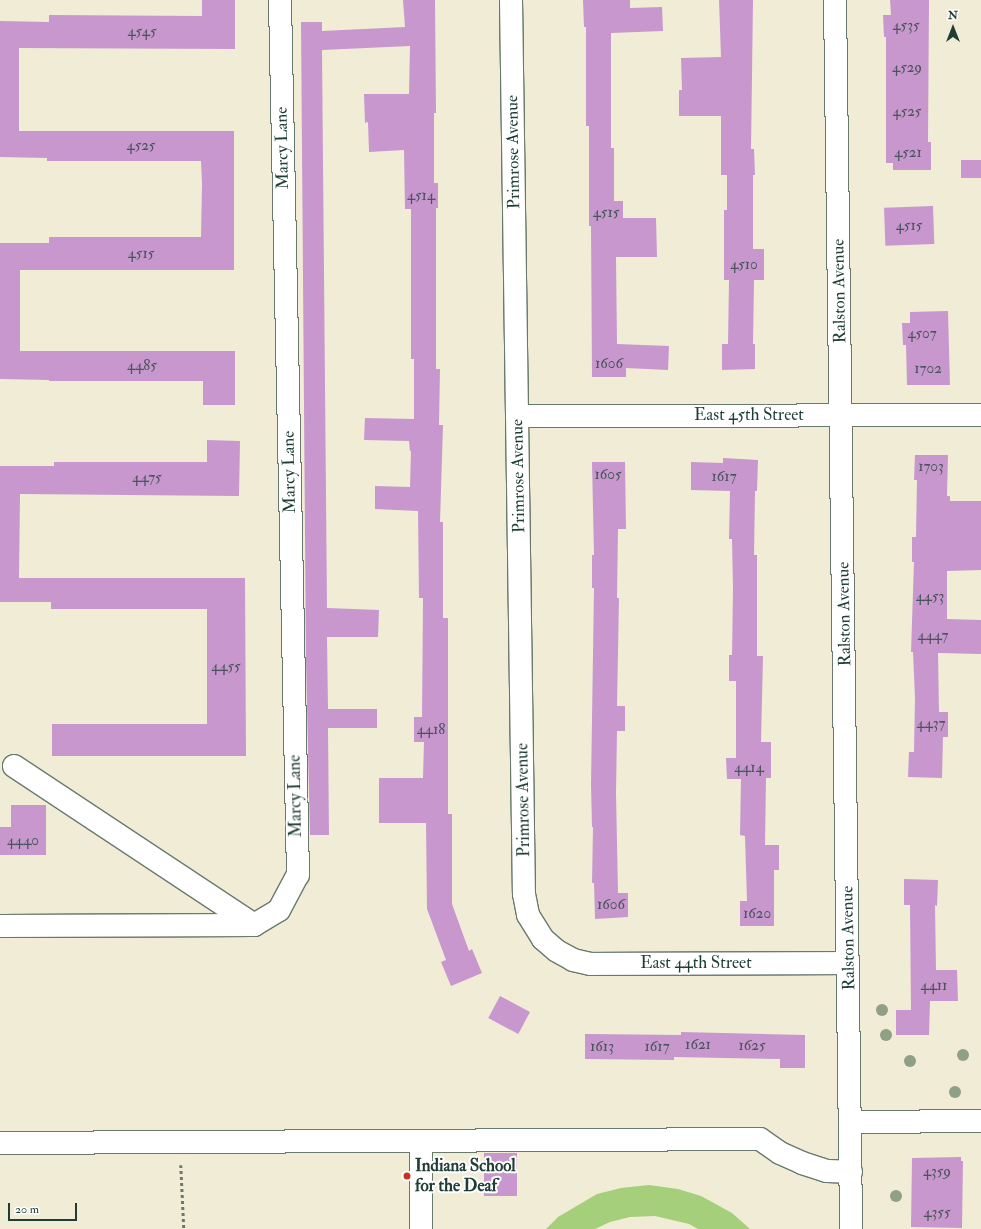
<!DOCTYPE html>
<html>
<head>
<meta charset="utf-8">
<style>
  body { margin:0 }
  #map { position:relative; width:981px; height:1229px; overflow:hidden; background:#f0ecd6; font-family:"IM FELL Double Pica",serif }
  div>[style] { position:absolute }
  .green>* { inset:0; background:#a5cf7b }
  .building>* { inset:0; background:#c797ce; transform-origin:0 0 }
  .path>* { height:2.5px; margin-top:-1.25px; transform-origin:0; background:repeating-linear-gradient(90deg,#687a6d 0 3px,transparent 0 6px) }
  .roads { filter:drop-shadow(1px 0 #687a6d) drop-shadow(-1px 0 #687a6d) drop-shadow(0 1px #687a6d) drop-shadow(0 -1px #687a6d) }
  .minor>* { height:22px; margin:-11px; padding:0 11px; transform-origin:11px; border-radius:11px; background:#fff }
  .trees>* { width:12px; height:12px; margin:-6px; border-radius:50%; background:#8fa087 }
  .dots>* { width:11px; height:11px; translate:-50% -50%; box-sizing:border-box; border:2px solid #fff; border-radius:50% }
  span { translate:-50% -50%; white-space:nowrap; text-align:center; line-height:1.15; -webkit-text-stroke:4px #fff; paint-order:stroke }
  .number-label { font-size:15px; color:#49545a }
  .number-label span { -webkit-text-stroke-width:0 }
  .street-label { font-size:17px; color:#1f3d34 }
  .poi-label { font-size:17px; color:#1f3d34; font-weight:700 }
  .left { translate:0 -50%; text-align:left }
  .north { position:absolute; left:933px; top:8px; width:40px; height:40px; -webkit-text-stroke:3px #fff; paint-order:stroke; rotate:0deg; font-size:11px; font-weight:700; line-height:16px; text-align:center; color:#1f3d34 }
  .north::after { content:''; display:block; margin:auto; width:14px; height:18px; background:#1f3d34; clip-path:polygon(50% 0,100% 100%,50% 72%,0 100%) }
  .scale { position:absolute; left:8px; top:1203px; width:69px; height:18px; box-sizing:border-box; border:2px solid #1f3d34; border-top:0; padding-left:5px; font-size:12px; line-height:14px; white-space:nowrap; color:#1f3d34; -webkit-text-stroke:3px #fff; paint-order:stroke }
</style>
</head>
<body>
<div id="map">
  <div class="green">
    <i style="clip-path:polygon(649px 1185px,678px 1189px,701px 1196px,732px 1213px,750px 1229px,698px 1229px,689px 1224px,655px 1216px,630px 1217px,610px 1222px,595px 1229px,546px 1229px,558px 1217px,597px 1194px,621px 1188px)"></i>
  </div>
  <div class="building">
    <i style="clip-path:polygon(202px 0,235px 0,235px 49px,19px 48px,19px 131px,234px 131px,234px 270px,20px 270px,20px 351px,235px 351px,235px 405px,203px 405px,203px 381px,49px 381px,49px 380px,0 379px,0 243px,49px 243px,49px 237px,201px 237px,202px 184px,201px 161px,47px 161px,47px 158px,0 157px,0 21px,49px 22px,49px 15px,202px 16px)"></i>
    <i style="clip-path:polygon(403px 0,435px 0,436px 113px,434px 113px,434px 183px,438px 183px,438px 208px,436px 208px,436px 369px,440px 369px,439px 425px,443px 425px,440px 522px,443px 522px,443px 618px,448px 618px,448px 814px,452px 814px,452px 904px,469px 951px,472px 949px,482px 973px,451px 986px,441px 962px,446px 960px,427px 909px,426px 823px,379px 823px,379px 778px,423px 778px,424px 742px,414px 742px,414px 717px,422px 717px,423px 598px,419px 598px,418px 511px,375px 509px,375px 486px,410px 487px,411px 451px,410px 451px,409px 441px,364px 440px,365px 418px,414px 419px,414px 359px,411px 359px,411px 209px,405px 209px,404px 150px,369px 152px,368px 122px,365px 123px,364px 94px,409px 94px,410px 46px,322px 50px,327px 608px,379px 610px,378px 637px,327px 637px,328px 709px,377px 709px,377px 728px,328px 728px,329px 835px,310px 835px,306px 662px,301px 22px,322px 22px,322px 31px,405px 27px)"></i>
    <i style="clip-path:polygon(583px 0,630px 0,630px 8px,662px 7px,663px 31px,611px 33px,611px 148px,614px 148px,614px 201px,623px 201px,623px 218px,656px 218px,657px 257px,616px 257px,617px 344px,669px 346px,668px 370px,626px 368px,626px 377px,592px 377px,591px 226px,589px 226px,589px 126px,586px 126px,586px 27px,584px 27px)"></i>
    <i style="clip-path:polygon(719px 0,753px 0,751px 149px,754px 149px,755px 175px,753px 175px,753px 249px,764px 249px,764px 280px,754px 280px,753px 344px,755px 344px,755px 369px,722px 370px,722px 344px,728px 344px,729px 280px,724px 280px,724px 210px,727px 210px,727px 175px,721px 175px,721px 116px,679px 116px,679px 90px,682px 90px,681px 58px,721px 57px)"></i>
    <i style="clip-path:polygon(890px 0,929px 0,928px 142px,931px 142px,931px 170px,893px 170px,893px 163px,886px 163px,886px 37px,884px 37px,883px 15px,891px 15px)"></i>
    <i style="left:961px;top:160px;width:20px;height:18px"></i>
    <i style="left:933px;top:206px;width:38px;height:49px;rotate:88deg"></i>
    <i style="clip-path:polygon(948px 311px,950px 385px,907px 385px,906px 345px,903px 345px,902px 323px,910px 323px,910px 312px)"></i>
    <i style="clip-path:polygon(207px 440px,240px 441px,239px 496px,20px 494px,19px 578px,245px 578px,246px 756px,52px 756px,52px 724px,207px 724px,207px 609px,51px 609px,51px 602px,0 602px,0 466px,54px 466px,54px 462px,207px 462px)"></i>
    <i style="clip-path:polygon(915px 455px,948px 455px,947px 496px,950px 496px,950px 501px,981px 501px,981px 570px,947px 571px,947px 619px,981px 620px,981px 654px,938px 653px,939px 712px,948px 712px,948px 737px,943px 737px,942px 778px,908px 777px,909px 752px,914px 752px,915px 698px,913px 652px,911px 652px,914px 562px,912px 562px,912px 537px,916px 537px,917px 480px,914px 480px)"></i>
    <i style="clip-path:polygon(723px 458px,758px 460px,757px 491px,755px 491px,754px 555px,757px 555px,757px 656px,763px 656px,761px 742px,771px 742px,771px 778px,766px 778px,765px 845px,779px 845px,779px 870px,774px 870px,774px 926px,740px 926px,740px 901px,747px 901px,745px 836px,740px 835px,741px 779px,727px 779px,726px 758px,736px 758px,736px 681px,729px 681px,729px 655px,732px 655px,733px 589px,732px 539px,729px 539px,730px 491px,691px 490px,691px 462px,723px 463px)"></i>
    <i style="clip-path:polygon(592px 462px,625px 462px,626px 529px,618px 529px,617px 598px,619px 598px,617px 706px,625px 706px,625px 731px,617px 731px,616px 793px,618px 893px,628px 893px,628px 917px,595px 919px,594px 883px,592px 883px,593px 827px,592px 827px,591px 785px,594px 588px,592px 588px,592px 555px,594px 555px)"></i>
    <i style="clip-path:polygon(11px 805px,46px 805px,46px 855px,0 855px,0 827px,11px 827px)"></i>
    <i style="clip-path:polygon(904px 879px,938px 880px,937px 906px,935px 905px,936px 970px,957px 970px,958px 1001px,930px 1001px,929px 1035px,896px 1035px,896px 1010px,911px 1010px,910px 905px,904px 905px)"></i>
    <i style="left:500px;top:996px;width:34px;height:25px;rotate:28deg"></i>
    <i style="clip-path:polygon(681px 1032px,805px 1035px,805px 1068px,780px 1068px,780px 1059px,674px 1057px,674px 1060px,585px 1059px,585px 1034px,681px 1035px)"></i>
    <i style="left:484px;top:1153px;width:33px;height:43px"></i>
    <i style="clip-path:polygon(961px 1157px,961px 1161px,963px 1161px,962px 1228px,911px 1227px,912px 1158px)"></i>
  </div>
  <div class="path">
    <i style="left:181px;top:1165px;width:64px;rotate:87.3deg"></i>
  </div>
  <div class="roads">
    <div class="minor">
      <i style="left:511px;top:0;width:894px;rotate:89.17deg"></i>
      <i style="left:524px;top:894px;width:21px;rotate:79deg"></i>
      <i style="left:528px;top:915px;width:28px;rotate:58deg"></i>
      <i style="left:543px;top:939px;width:18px;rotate:41deg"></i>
      <i style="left:557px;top:951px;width:18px;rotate:29deg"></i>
      <i style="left:573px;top:960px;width:18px;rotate:13deg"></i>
      <i style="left:591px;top:964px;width:257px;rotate:-0.2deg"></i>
      <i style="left:835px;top:0;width:1229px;rotate:89.25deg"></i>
      <i style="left:517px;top:416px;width:464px;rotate:-0.1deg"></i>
      <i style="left:14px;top:766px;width:288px;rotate:33.5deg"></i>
      <i style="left:0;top:926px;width:254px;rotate:-0.2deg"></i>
      <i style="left:254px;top:925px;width:29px;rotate:-31deg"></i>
      <i style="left:279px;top:910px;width:40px;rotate:-62deg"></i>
      <i style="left:298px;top:875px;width:875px;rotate:-91.18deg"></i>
      <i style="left:850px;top:1122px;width:131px;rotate:-0.4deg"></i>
      <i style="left:421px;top:1141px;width:88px;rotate:90deg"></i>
      <i style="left:0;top:1143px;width:760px;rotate:-0.3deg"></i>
      <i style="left:760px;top:1139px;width:24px;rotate:35deg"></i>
      <i style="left:780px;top:1153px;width:24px;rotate:24deg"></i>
      <i style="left:802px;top:1163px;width:26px;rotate:18deg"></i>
      <i style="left:827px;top:1171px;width:24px;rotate:2deg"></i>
    </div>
  </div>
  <div class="trees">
    <i style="left:882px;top:1010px"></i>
    <i style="left:886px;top:1035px"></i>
    <i style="left:963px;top:1055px"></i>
    <i style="left:910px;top:1061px"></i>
    <i style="left:955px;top:1092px"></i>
    <i style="left:896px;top:1196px"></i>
  </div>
  <div class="dots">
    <i style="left:407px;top:1176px;background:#c8321e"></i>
  </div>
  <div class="number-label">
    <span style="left:906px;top:26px">4535</span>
    <span style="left:142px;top:32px">4545</span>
    <span style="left:907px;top:68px">4529</span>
    <span style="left:907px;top:112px">4525</span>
    <span style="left:141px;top:146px">4525</span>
    <span style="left:908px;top:153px">4521</span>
    <span style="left:421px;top:196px">4514</span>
    <span style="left:606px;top:213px">4515</span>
    <span style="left:909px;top:226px">4515</span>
    <span style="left:141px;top:254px">4515</span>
    <span style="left:744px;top:265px">4510</span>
    <span style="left:922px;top:334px">4507</span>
    <span style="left:609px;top:364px">1606</span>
    <span style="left:142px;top:366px">4485</span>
    <span style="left:928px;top:369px">1702</span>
    <span style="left:931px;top:467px">1703</span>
    <span style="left:608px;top:475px">1605</span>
    <span style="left:724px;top:477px">1617</span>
    <span style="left:147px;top:478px">4475</span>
    <span style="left:930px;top:597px">4453</span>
    <span style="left:933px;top:636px">4447</span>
    <span style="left:226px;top:667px">4455</span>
    <span style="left:931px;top:724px">4437</span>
    <span style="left:431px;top:730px">4418</span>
    <span style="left:749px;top:768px">4414</span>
    <span style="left:23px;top:841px">4440</span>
    <span style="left:611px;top:905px">1606</span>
    <span style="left:757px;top:914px">1620</span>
    <span style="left:934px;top:986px">4411</span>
    <span style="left:698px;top:1045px">1621</span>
    <span style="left:752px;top:1046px">1625</span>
    <span style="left:602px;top:1047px">1613</span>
    <span style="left:657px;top:1047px">1617</span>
    <span style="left:937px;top:1172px">4359</span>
    <span style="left:937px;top:1213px">4355</span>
  </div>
  <div class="street-label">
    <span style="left:282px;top:148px;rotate:-91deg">Marcy Lane</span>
    <span style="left:513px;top:152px;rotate:-91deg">Primrose Avenue</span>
    <span style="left:839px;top:291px;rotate:-91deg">Ralston Avenue</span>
    <span style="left:749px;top:415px">East 45th Street</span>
    <span style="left:289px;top:472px;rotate:-91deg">Marcy Lane</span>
    <span style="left:518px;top:476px;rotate:-91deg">Primrose Avenue</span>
    <span style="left:844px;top:614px;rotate:-91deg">Ralston Avenue</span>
    <span style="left:295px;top:796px;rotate:-91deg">Marcy Lane</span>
    <span style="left:523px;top:800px;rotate:-91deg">Primrose Avenue</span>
    <span style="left:848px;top:938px;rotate:-91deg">Ralston Avenue</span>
    <span style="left:696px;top:963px">East 44th Street</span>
  </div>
  <div class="poi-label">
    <span class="left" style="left:415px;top:1176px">Indiana School<br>for the Deaf</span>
  </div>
  <div class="north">N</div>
  <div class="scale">20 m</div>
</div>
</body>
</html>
